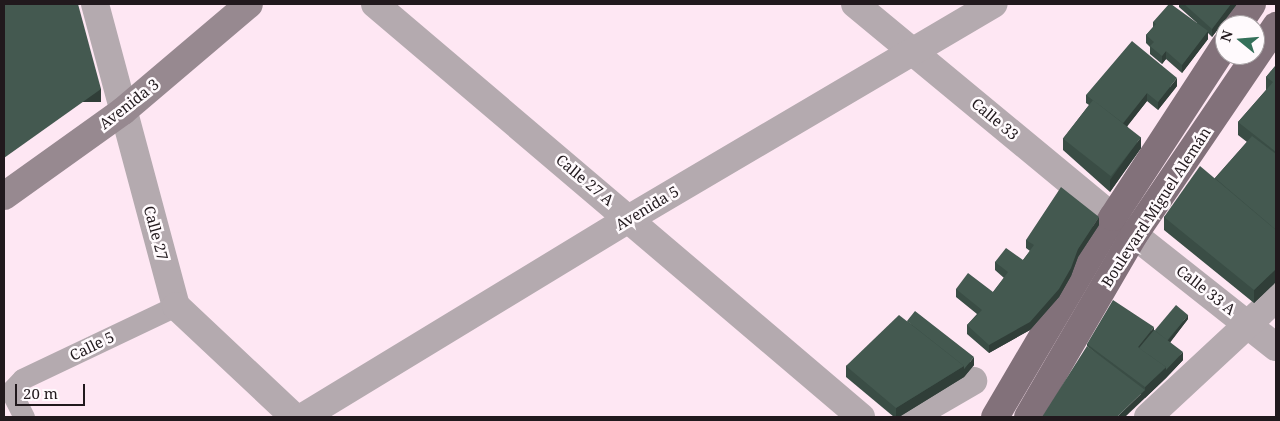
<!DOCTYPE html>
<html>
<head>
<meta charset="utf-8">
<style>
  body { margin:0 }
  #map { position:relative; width:1280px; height:421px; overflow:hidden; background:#fee7f3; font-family:"Noto Serif",serif }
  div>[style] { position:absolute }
  .pedestrian>* { height:21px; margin:-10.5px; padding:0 10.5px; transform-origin:10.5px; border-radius:10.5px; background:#b4aaaf }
  .minor>* { height:28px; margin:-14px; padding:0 14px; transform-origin:14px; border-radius:14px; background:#b4aaaf }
  .secondary>* { height:28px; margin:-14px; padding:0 14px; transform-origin:14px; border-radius:14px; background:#978990 }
  .primary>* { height:28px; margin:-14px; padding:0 14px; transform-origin:14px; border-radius:14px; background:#82717a }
  .wall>* { inset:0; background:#3a4d45 }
  .shaded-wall>* { inset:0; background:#303e38; transform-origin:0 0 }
  .building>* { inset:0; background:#445950; transform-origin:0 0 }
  span { translate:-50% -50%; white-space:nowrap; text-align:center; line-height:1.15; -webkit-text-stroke:5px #fffafd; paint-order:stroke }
  .street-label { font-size:15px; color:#21191d }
  .frame { position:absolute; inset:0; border:5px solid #21191d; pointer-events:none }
  .north { position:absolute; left:1215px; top:15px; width:50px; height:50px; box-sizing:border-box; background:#fffafd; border:1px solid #a6a0a3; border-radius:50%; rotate:287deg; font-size:14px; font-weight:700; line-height:20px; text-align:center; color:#21191d }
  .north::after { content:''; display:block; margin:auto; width:18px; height:22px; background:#34705a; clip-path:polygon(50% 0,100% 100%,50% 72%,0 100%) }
  .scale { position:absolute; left:15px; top:384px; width:70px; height:22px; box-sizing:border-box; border:2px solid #21191d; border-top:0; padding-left:6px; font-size:15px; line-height:18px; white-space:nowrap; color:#21191d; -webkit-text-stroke:4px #fffafd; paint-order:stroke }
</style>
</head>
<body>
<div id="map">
  <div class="pedestrian">
    <i style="left:24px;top:417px;width:29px;rotate:-117deg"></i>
    <i style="left:11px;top:391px;width:16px;rotate:-47deg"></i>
    <i style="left:22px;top:379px;width:170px;rotate:-25.4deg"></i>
  </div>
  <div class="minor">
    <i style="left:95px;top:4px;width:313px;rotate:75deg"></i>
    <i style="left:176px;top:306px;width:162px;rotate:43.2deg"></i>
    <i style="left:375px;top:4px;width:638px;rotate:40.36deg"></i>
    <i style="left:855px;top:4px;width:362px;rotate:39.6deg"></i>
    <i style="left:1134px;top:235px;width:181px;rotate:38.3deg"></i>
    <i style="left:303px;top:417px;width:383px;rotate:-31.3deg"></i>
    <i style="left:630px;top:218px;width:422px;rotate:-30.5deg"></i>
    <i style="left:911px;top:417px;width:72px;rotate:-30.1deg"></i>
    <i style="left:1148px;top:417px;width:175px;rotate:-42.9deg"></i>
  </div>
  <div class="secondary">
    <i style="left:4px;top:196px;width:146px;rotate:-35.5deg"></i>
    <i style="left:123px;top:111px;width:165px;rotate:-40.3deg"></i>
  </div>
  <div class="primary">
    <i style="left:1238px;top:25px;width:25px;rotate:-56deg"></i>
    <i style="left:995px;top:417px;width:232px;rotate:-59.5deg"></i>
    <i style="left:1113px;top:217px;width:205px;rotate:-56.9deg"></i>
    <i style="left:1028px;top:417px;width:211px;rotate:-59.8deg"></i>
    <i style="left:1134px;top:235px;width:253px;rotate:-55.8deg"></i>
  </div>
  <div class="wall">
    <i style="clip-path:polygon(1179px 4px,1237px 4px,1212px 37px,1208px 33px,1208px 39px,1182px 73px,1166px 59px,1162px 64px,1150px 54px,1150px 47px,1146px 43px,1146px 35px,1153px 27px,1153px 22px,1197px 23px,1179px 7px)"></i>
    <i style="clip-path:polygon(1276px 65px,1276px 282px,1254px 303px,1164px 230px,1164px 217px,1215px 178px,1247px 142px,1238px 135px,1238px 122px,1266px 90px,1266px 77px)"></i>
    <i style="clip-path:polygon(1177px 86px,1158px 110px,1147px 101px,1127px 126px,1141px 148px,1110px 192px,1063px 150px,1063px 139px,1089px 105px,1086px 103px,1086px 95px)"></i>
    <i style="clip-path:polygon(1099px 225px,1078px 257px,1071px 276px,1059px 297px,1030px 330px,989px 353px,967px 334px,967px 325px,977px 314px,956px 297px,956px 289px,993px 292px,1004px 278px,995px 270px,995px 262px,1023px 260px,1030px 251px,1026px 248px,1026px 240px)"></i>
    <i style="clip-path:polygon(1188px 319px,1170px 342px,1183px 360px,1166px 378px,1145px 398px,1087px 346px,1087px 344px,1154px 330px,1156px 331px)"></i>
    <i style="clip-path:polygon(907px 321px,974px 365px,964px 377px,899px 417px,894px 417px,846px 377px,846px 366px)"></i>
  </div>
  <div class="shaded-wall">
    <i style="clip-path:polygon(1231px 4px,1237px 4px,1212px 37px,1212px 29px)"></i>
    <i style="clip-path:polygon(1208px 31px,1208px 39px,1182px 73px,1182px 65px)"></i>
    <i style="clip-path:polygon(1166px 51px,1166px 59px,1162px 64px,1162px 56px)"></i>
    <i style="clip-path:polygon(1177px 78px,1177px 86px,1158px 110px,1158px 102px)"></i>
    <i style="left:101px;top:89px;width:13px;height:119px;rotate:90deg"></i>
    <i style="clip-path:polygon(1147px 93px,1147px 101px,1122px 133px,1122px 125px)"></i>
    <i style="clip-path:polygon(1141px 137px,1141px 148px,1110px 192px,1110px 180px)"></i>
    <i style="clip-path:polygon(1099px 217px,1099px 225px,1078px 257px,1071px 276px,1059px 297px,1030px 330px,989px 353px,989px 345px,1078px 249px)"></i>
    <i style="clip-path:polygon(1276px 269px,1276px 282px,1254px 303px,1254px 290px)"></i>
    <i style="clip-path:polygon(1188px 315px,1188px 319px,1166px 348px,1166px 343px)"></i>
    <i style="clip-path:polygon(1154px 327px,1154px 338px,1138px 350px,1138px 347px)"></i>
    <i style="clip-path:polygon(1183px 352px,1183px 360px,1166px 378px,1145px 398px,1145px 387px)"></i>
    <i style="clip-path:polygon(974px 357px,974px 365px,964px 377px,964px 369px)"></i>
    <i style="clip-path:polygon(964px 366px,964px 377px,899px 417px,896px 417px,896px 408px)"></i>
    <i style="clip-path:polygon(1145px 390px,1145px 398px,1125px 417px,1117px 417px)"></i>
  </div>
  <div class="building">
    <i style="clip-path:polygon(4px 4px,78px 4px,101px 89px,4px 158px)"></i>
    <i style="clip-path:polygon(1169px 4px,1171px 4px,1208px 31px,1182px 65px,1166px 51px,1162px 56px,1150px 46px,1154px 42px,1146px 35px,1156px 24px,1153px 22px)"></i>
    <i style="clip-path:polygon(1184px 4px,1231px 4px,1212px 29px)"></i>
    <i style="clip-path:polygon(1132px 41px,1177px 78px,1158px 102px,1147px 93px,1123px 123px,1086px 95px)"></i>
    <i style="clip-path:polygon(1276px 65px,1276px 152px,1238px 122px,1273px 82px,1266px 77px)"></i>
    <i style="left:1093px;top:100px;width:61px;height:49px;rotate:38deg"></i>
    <i style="clip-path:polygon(1252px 136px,1276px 154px,1276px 230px,1215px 178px)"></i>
    <i style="clip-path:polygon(1200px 166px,1276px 230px,1276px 269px,1254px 290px,1164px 217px)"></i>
    <i style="clip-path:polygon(1061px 187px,1099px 217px,1078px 249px,1071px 268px,1059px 289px,1030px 322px,989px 345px,967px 325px,982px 310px,956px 289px,968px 273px,993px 292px,1008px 272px,995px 262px,1006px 248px,1023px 260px,1034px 245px,1026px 240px)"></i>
    <i style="clip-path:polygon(1113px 300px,1154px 327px,1138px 347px,1166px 367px,1145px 387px,1087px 344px)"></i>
    <i style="left:1176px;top:305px;width:16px;height:33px;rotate:40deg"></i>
    <i style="clip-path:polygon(915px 311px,974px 357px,964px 369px,964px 366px,907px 321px)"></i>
    <i style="clip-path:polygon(899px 315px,964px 366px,896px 408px,846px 366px)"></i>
    <i style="clip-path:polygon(1154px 330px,1183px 352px,1166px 370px,1166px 367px,1139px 348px)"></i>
    <i style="clip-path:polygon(1087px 346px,1145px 390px,1117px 417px,1042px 417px)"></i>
  </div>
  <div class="street-label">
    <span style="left:129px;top:104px;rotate:-38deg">Avenida 3</span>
    <span style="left:995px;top:119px;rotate:40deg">Calle 33</span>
    <span style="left:585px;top:180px;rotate:40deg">Calle 27 A</span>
    <span style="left:1156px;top:207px;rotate:-57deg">Boulevard Miguel Alemán</span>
    <span style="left:647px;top:208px;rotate:-31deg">Avenida 5</span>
    <span style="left:156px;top:233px;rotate:75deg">Calle 27</span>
    <span style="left:1206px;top:290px;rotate:38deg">Calle 33 A</span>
    <span style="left:92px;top:346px;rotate:-26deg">Calle 5</span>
  </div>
  <div class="frame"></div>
  <div class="north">N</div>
  <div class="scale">20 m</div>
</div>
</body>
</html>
